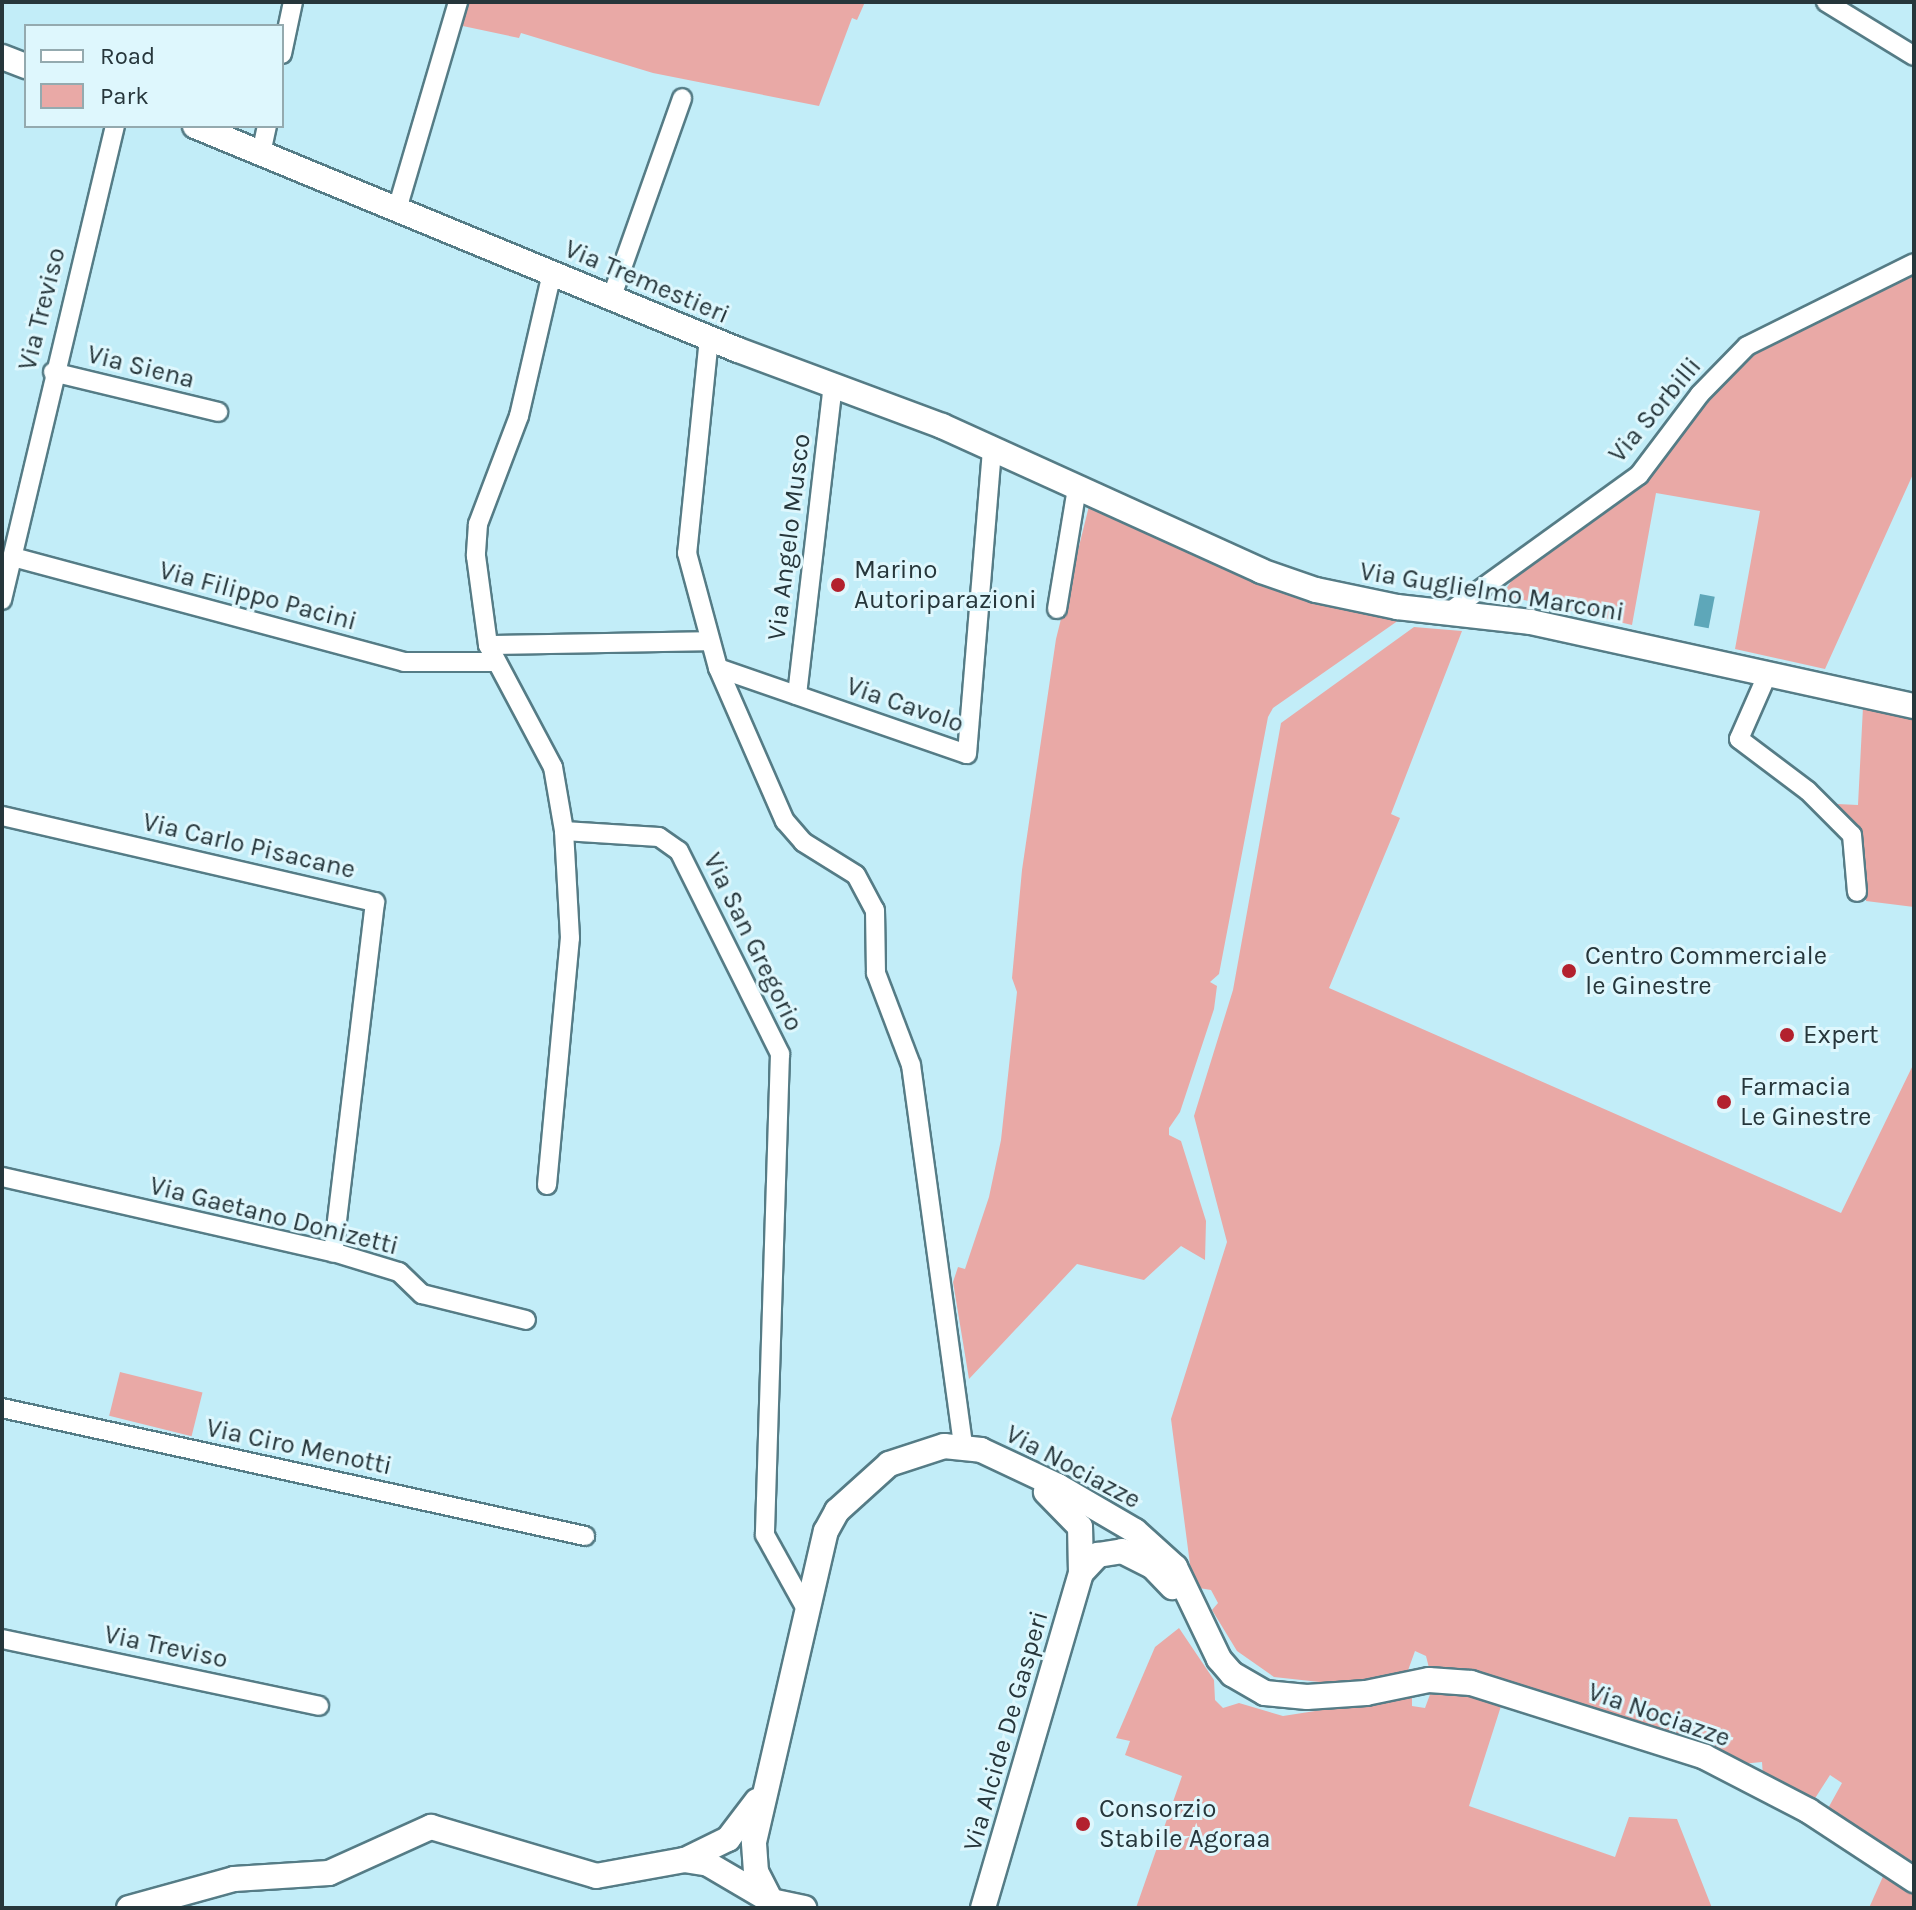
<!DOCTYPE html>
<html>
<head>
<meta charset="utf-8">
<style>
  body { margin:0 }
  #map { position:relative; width:1916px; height:1910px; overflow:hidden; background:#c2edf8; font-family:Karla,sans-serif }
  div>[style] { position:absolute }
  .green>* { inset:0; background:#e9a9a6; transform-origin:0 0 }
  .water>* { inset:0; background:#5ea7b9; transform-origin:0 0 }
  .roads { filter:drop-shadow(2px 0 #557c86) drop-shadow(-2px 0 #557c86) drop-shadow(0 2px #557c86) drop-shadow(0 -2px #557c86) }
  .street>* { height:18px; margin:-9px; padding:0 9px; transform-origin:9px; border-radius:9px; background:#fff }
  .secondary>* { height:24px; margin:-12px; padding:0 12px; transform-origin:12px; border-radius:12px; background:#fff }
  .dots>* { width:22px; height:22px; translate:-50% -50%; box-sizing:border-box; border:4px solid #def7fd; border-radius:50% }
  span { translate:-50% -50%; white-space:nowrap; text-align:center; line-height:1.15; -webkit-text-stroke:6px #def7fd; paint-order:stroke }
  .street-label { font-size:26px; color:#26363b }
  .poi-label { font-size:26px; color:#26363b }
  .left { translate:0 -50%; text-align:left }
  .frame { position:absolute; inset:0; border:4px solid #26363b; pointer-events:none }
  .legend { position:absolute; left:24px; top:24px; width:260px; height:104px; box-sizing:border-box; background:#def7fd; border:2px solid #94aaaf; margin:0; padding:10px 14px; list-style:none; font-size:24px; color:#26363b }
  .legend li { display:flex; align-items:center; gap:16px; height:40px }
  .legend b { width:40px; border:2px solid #94aaaf }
</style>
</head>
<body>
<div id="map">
  <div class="green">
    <i style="clip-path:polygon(464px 2px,865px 2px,857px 20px,852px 18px,819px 106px,653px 73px,521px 33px,519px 38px,458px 25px)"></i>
    <i style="clip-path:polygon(1914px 272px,1914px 472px,1825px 669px,1735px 649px,1760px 511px,1656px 493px,1632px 625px,1502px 595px,1514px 577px,1613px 504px,1653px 467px,1748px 353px)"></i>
    <i style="clip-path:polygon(1089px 506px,1220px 566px,1317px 601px,1399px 620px,1273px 708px,1268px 717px,1219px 974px,1210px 982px,1217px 986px,1214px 1009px,1180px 1112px,1169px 1128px,1169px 1135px,1181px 1141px,1206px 1221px,1205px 1260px,1181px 1246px,1144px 1280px,1077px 1264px,969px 1379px,953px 1282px,958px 1267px,965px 1269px,989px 1197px,1001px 1140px,1017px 992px,1012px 978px,1022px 870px,1056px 639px)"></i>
    <i style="clip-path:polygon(1414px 627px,1462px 631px,1391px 814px,1400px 818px,1329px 988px,1841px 1213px,1914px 1063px,1914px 1870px,1826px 1812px,1842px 1783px,1830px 1775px,1812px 1803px,1763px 1777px,1762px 1762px,1741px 1764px,1430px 1672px,1426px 1656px,1415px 1651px,1406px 1676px,1338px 1684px,1274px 1677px,1237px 1651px,1212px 1610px,1218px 1603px,1211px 1590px,1199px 1588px,1191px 1572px,1171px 1419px,1227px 1242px,1194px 1116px,1233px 990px,1281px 723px)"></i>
    <i style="clip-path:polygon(1863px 707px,1914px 719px,1914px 907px,1866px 901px,1862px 831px,1837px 804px,1858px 805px)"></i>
    <i style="left:120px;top:1372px;width:85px;height:45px;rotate:14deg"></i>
    <i style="clip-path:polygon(1179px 1628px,1214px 1680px,1215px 1700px,1223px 1708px,1239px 1703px,1283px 1716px,1412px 1696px,1412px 1706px,1425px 1708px,1432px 1689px,1447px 1686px,1502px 1703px,1469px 1806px,1615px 1857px,1629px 1817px,1677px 1819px,1712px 1908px,1136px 1908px,1182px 1776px,1125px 1755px,1130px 1741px,1116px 1738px,1155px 1647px)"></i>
    <i style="clip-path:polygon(1885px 1872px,1914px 1892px,1914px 1908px,1869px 1908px)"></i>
  </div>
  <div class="water">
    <i style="left:1700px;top:594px;width:15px;height:32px;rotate:11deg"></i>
  </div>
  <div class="roads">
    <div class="street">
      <i style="left:1826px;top:2px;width:103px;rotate:31.5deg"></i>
      <i style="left:282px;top:54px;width:53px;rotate:-78.1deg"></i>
      <i style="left:262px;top:149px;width:24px;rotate:-78deg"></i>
      <i style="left:398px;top:206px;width:213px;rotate:-73.6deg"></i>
      <i style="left:552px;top:273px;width:147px;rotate:103deg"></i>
      <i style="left:519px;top:416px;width:116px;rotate:110.8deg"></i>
      <i style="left:478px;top:524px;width:32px;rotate:94deg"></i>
      <i style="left:476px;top:556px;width:90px;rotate:82.3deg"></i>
      <i style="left:488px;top:645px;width:138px;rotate:62deg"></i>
      <i style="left:553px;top:767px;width:65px;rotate:80.2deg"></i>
      <i style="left:564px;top:831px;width:95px;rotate:3.6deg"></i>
      <i style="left:659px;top:837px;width:24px;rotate:35deg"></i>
      <i style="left:679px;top:851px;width:227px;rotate:63.5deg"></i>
      <i style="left:780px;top:1054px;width:481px;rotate:91.8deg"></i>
      <i style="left:765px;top:1535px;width:85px;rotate:61deg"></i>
      <i style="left:611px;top:299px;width:213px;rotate:-70.5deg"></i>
      <i style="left:709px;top:338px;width:216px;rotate:95.8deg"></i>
      <i style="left:687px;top:553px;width:119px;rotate:74.9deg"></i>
      <i style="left:718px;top:668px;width:167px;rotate:66.4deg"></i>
      <i style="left:785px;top:821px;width:28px;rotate:49deg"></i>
      <i style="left:803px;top:842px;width:62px;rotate:31.9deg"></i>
      <i style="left:856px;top:875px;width:40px;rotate:62deg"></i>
      <i style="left:875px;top:910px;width:63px;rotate:89.1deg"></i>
      <i style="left:876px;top:973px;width:98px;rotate:69.2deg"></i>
      <i style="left:911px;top:1065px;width:386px;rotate:82.2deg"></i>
      <i style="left:53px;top:372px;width:170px;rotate:13.6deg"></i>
      <i style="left:13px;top:557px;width:405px;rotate:15deg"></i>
      <i style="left:404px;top:662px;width:89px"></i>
      <i style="left:2px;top:600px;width:487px;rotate:-76.6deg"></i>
      <i style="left:1057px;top:609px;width:123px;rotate:-80.6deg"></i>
      <i style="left:1449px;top:612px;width:234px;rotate:-35.8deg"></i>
      <i style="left:1639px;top:475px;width:101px;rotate:-53deg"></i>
      <i style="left:1700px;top:394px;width:67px;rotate:-45.6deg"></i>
      <i style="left:1747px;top:346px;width:186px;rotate:-26.4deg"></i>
      <i style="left:488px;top:645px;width:222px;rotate:-1deg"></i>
      <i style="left:718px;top:668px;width:263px;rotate:19.1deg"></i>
      <i style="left:967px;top:754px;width:307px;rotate:-85.3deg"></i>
      <i style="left:1768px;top:673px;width:72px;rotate:113.7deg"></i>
      <i style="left:1739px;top:739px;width:86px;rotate:37deg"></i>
      <i style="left:1808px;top:791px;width:62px;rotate:45deg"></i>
      <i style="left:1852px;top:835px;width:57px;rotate:85deg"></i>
      <i style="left:797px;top:695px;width:311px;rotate:-83.4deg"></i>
      <i style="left:2px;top:816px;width:383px;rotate:13deg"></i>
      <i style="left:375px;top:902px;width:353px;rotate:96.8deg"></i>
      <i style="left:2px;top:1177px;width:339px;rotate:12.8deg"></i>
      <i style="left:333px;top:1252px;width:69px;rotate:16.9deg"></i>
      <i style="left:399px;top:1272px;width:32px;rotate:44deg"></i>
      <i style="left:422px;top:1294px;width:107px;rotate:14deg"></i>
      <i style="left:547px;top:1185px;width:248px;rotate:-84.7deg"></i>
      <i style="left:570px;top:938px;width:107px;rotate:-93.2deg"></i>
      <i style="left:2px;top:1408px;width:597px;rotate:12.38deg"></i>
      <i style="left:2px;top:1639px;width:324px;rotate:11.9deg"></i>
    </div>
    <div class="secondary">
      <i style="left:2px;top:57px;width:26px;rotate:21deg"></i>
      <i style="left:195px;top:126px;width:587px;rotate:22.42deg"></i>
      <i style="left:738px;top:350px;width:218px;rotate:20.4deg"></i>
      <i style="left:942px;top:426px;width:350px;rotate:24.4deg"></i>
      <i style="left:1261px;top:571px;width:58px;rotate:19.1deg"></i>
      <i style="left:1316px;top:590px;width:83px;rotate:11.9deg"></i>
      <i style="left:1397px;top:607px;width:135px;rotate:6.4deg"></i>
      <i style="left:1531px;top:622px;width:392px;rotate:12.4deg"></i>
      <i style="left:1081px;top:1573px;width:25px;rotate:-47deg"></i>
      <i style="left:1098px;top:1555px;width:24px;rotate:-9deg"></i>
      <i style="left:1122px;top:1551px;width:35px;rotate:27deg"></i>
      <i style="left:1153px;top:1567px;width:28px;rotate:46deg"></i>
      <i style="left:687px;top:1859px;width:46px;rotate:-26deg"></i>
      <i style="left:728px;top:1839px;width:48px;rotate:-52.7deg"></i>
      <i style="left:771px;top:1901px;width:33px;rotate:-117deg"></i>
      <i style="left:756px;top:1872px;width:30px;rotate:-94deg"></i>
      <i style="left:754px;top:1842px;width:319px;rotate:-77deg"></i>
      <i style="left:826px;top:1531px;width:23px;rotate:-61deg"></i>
      <i style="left:837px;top:1511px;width:70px;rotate:-42.1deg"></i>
      <i style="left:889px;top:1464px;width:58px;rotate:-18.1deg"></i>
      <i style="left:944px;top:1446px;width:37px;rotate:6deg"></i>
      <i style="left:981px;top:1450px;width:85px;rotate:25.1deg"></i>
      <i style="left:1058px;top:1486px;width:89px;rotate:30.3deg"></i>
      <i style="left:1135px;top:1531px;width:54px;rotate:42deg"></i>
      <i style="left:1175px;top:1567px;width:102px;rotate:64.4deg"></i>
      <i style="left:1219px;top:1659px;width:20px;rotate:49deg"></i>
      <i style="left:1232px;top:1674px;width:38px;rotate:30deg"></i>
      <i style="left:1265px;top:1693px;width:42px;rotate:5.4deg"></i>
      <i style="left:1307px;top:1697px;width:59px;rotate:-3.9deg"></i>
      <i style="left:1366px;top:1693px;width:64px;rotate:-11.7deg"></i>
      <i style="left:1429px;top:1680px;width:42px;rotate:4.1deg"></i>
      <i style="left:1471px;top:1683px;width:245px;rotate:17.5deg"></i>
      <i style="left:1705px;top:1757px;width:117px;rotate:27.4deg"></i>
      <i style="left:1809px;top:1811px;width:126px;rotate:33.3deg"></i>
      <i style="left:129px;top:1908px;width:109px;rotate:-15.4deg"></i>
      <i style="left:234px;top:1879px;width:95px;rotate:-3.6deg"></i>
      <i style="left:329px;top:1873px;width:112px;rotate:-24.3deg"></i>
      <i style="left:431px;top:1827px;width:172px;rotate:16.5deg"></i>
      <i style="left:596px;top:1876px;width:89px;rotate:-10.3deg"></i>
      <i style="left:684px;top:1860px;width:24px;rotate:9deg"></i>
      <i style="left:708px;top:1864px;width:73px;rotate:30.4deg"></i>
      <i style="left:771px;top:1901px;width:34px;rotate:12deg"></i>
      <i style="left:983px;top:1908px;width:349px;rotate:-73.7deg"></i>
      <i style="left:1081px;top:1573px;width:46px;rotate:-91.2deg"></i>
      <i style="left:1080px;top:1527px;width:49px;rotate:-134.2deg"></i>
    </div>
  </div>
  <div class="dots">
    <i style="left:838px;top:585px;background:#b3212e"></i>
    <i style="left:1569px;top:971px;background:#b3212e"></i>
    <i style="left:1787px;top:1035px;background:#b3212e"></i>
    <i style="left:1724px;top:1102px;background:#b3212e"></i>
    <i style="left:1083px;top:1824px;background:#b3212e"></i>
  </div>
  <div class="street-label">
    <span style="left:647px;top:282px;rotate:23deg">Via Tremestieri</span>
    <span style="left:42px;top:309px;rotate:-76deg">Via Treviso</span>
    <span style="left:141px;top:367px;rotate:14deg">Via Siena</span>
    <span style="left:1655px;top:410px;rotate:-50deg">Via Sorbilli</span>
    <span style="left:789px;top:537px;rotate:-83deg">Via Angelo Musco</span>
    <span style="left:1492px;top:592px;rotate:9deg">Via Guglielmo Marconi</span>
    <span style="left:258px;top:596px;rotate:15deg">Via Filippo Pacini</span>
    <span style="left:905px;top:705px;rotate:19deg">Via Cavolo</span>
    <span style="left:249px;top:846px;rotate:13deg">Via Carlo Pisacane</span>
    <span style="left:753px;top:942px;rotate:64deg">Via San Gregorio</span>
    <span style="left:274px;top:1216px;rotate:14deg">Via Gaetano Donizetti</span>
    <span style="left:299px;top:1447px;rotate:12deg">Via Ciro Menotti</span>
    <span style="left:1073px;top:1467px;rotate:28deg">Via Nociazze</span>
    <span style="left:166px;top:1647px;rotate:12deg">Via Treviso</span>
    <span style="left:1659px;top:1715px;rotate:19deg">Via Nociazze</span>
    <span style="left:1006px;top:1731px;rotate:-74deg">Via Alcide De Gasperi</span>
  </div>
  <div class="poi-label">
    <span class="left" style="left:854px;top:585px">Marino<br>Autoriparazioni</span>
    <span class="left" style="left:1585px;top:971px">Centro Commerciale<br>le Ginestre</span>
    <span class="left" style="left:1803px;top:1035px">Expert</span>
    <span class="left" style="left:1740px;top:1102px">Farmacia<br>Le Ginestre</span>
    <span class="left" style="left:1099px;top:1824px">Consorzio<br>Stabile Agoraa</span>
  </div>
  <div class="frame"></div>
  <ul class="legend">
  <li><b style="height:10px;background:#fff"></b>Road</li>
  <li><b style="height:22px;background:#e9a9a6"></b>Park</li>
  </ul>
</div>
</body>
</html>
